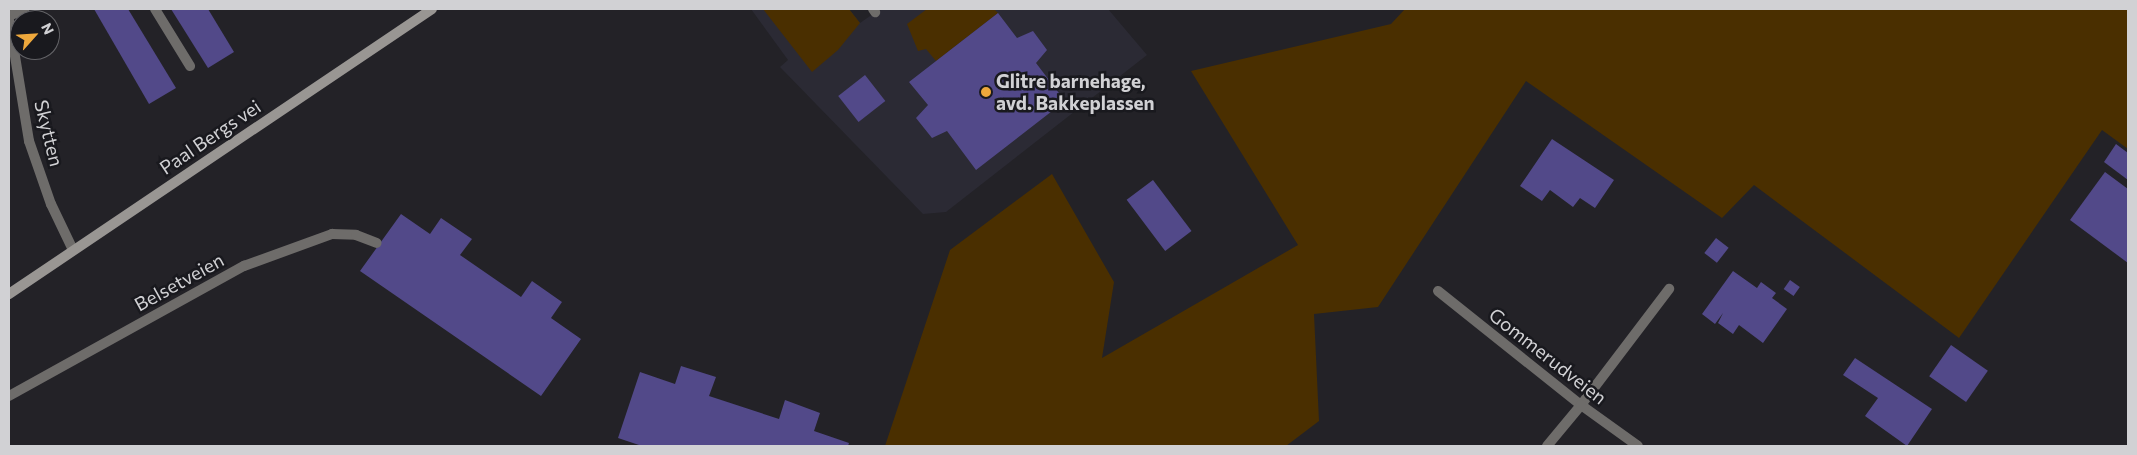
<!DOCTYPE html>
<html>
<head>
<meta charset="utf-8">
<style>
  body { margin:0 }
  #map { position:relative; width:2137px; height:455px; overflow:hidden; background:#232227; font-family:Commissioner,sans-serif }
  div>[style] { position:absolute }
  .built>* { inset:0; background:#2b2a34 }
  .green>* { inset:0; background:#4a2f00 }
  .building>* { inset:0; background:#524989; transform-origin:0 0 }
  .lane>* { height:10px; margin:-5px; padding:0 5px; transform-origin:5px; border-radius:5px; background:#6e6c6a }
  .street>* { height:10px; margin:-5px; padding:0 5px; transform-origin:5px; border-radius:5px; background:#6e6c6a }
  .secondary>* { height:10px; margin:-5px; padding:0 5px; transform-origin:5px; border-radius:5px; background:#999693 }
  .dots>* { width:14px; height:14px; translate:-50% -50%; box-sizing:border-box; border:2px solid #19191e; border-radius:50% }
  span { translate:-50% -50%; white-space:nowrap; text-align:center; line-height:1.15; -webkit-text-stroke:5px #19191e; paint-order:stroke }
  .poi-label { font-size:19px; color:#d1d1d4; font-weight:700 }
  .left { translate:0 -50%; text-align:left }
  .street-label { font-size:19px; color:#d1d1d4 }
  .frame { position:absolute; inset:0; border:10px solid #d1d1d4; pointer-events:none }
  .north { position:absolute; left:10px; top:10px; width:50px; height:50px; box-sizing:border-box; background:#19191e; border:1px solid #636367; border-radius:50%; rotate:64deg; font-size:14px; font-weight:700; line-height:20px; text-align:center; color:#d1d1d4 }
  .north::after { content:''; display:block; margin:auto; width:18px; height:22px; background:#eea83c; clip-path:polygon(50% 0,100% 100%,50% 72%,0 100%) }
</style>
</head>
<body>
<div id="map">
  <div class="built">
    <i style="clip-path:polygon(751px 9px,849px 9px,860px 23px,880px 9px,1108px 9px,1147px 55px,946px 212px,923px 214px,780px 67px,788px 60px)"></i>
  </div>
  <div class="green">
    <i style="clip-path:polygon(763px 9px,849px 9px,860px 23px,838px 50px,812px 72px)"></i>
    <i style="clip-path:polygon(927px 9px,994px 9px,998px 13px,936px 61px,926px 49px,918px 51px,907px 24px)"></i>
    <i style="clip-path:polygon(1405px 9px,2128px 9px,2128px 149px,2102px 130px,1959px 338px,1754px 185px,1722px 218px,1526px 81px,1378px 307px,1314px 314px,1319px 421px,1286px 446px,885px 446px,950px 250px,1052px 174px,1114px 282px,1102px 358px,1298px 245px,1191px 71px,1391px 24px)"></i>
  </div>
  <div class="building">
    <i style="clip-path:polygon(94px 9px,128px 9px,176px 88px,149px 104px)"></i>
    <i style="clip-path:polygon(171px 9px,208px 9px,234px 52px,208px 68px)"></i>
    <i style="clip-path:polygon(998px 13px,1017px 38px,1033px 31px,1047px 50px,1036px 63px,1065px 101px,976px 170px,947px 131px,932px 138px,916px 118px,928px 105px,909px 82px)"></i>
    <i style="left:865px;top:75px;width:33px;height:34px;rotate:52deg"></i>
    <i style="clip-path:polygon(1552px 139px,1614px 180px,1595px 208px,1580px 198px,1573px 207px,1550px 190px,1542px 201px,1520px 186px)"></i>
    <i style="clip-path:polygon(2116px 144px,2128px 153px,2128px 180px,2104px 162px)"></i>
    <i style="clip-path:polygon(2105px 172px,2128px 189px,2128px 263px,2070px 220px)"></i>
    <i style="left:1153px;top:180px;width:64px;height:33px;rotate:53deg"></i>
    <i style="clip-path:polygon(401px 214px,430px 234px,441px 218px,472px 239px,460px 255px,521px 297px,532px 281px,562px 302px,551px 318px,581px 339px,541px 396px,360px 271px)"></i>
    <i style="left:1716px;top:238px;width:16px;height:19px;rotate:38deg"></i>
    <i style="clip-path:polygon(1733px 271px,1757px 288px,1761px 282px,1776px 293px,1772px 298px,1787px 309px,1763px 343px,1739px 325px,1733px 334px,1718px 323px,1723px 313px,1715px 324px,1702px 314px)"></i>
    <i style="left:1790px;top:280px;width:12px;height:11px;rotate:35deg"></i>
    <i style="left:1951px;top:345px;width:45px;height:38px;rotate:35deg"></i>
    <i style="clip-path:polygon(1855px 358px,1932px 409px,1907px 446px,1865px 416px,1878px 398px,1843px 375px)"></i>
    <i style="clip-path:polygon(681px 366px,716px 377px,709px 396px,779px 419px,785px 400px,820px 413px,814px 431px,849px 443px,848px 446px,642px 446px,618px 438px,640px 372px,675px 384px)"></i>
  </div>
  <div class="lane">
    <i style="left:155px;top:9px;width:67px;rotate:58.4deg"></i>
    <i style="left:873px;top:9px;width:4px;rotate:56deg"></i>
    <i style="left:9px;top:16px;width:17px;rotate:-24deg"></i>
    <i style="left:1438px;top:291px;width:183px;rotate:38.6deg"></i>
    <i style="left:1581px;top:405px;width:146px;rotate:-52.8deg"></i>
    <i style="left:9px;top:396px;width:269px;rotate:-29deg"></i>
    <i style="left:244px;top:266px;width:94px;rotate:-20deg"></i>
    <i style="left:332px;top:234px;width:24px;rotate:2deg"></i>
    <i style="left:356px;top:235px;width:22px;rotate:21deg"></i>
  </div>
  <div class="street">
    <i style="left:9px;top:20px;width:123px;rotate:80.6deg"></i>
    <i style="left:29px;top:141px;width:67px;rotate:70.8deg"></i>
    <i style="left:51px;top:204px;width:51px;rotate:64.4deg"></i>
    <i style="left:1547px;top:446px;width:53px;rotate:-50.3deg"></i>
    <i style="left:1581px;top:405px;width:70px;rotate:35.7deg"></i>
  </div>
  <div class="secondary">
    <i style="left:9px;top:294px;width:510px;rotate:-33.97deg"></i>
  </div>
  <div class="dots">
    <i style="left:986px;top:92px;background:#eea83c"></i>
  </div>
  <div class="poi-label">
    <span class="left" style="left:996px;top:92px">Glitre barnehage,<br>avd. Bakkeplassen</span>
  </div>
  <div class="street-label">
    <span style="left:49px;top:133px;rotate:76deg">Skytten</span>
    <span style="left:210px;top:137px;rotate:-34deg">Paal Bergs vei</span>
    <span style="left:179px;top:282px;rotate:-29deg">Belsetveien</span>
    <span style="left:1548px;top:356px;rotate:38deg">Gommerudveien</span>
  </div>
  <div class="frame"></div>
  <div class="north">N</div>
</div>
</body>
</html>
